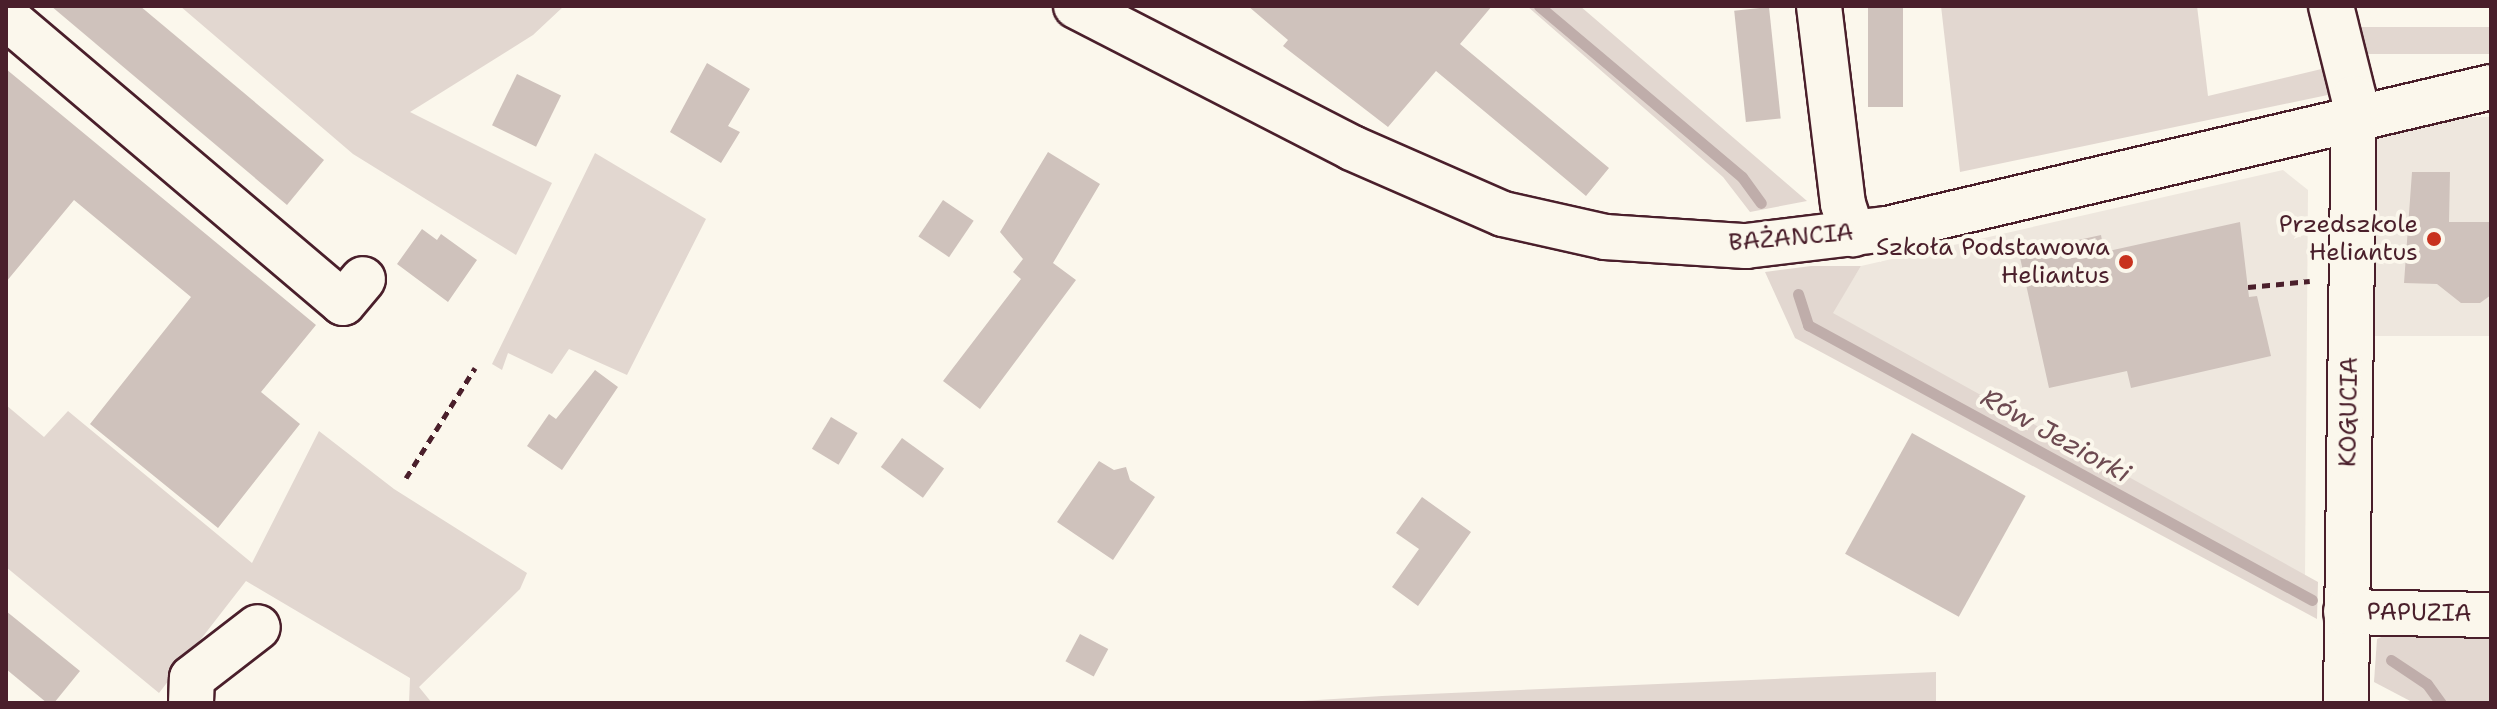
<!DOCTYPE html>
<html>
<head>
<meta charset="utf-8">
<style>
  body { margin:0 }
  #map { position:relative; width:2497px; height:709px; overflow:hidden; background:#fbf7ec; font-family:"Shantell Sans",sans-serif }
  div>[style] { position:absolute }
  .built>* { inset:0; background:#eee7de; transform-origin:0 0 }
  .green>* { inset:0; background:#e2d7d0; transform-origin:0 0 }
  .stream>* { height:11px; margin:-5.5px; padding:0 5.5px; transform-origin:5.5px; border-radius:5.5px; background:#bfadaa }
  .building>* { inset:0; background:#cfc2bc; transform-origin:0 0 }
  .path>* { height:5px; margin-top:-2.5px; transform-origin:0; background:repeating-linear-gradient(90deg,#4a1f2b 0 8px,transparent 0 14px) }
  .roads { filter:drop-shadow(2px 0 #4a1f2b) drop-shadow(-2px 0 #4a1f2b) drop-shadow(0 2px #4a1f2b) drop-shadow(0 -2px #4a1f2b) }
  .minor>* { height:44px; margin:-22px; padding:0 22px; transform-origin:22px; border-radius:22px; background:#fbf7ec }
  .dots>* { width:22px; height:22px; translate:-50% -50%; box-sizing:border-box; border:4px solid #fbf7ec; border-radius:50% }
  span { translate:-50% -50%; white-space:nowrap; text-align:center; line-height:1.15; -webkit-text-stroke:8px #fbf7ec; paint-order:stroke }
  .poi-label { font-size:24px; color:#4a1f2b }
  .right { translate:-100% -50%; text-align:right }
  .street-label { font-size:24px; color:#4a1f2b }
  .water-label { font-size:26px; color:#6d4a51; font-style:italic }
  .frame { position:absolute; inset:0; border:8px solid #4a1f2b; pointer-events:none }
</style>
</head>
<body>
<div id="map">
  <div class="built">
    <i style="left:2491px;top:117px;width:219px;height:118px;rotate:90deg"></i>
    <i style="clip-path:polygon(2283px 170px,2308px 190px,2305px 578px,1832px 313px,1861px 266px)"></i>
  </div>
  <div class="green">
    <i style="clip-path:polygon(180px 6px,564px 6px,533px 35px,410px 112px,552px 183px,516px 255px,353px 154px)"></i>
    <i style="clip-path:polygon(1527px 6px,1580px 6px,1807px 201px,1750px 212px,1723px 177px)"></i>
    <i style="clip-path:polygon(1941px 6px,2197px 6px,2208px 96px,2334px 66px,2342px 92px,1960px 172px)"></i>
    <i style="left:2491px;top:27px;width:27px;height:135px;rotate:90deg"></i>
    <i style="clip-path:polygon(595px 153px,706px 219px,627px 375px,569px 349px,552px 374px,508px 353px,502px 370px,492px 364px)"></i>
    <i style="clip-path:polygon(1811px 266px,1861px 266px,1833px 313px,2318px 582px,2317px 619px,1795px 338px,1765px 272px)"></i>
    <i style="clip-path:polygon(6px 405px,44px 437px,68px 411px,252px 563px,319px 431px,394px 489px,527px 573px,520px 589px,419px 687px,432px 703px,409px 703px,410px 678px,246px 581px,159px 693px,6px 567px)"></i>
    <i style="clip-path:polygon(2388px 634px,2491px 636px,2491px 703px,2414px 703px,2374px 682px,2377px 639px)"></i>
    <i style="clip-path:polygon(1936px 672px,1936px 703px,1269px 703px,1382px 696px)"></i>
  </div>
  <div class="stream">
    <i style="left:1539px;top:6px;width:265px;rotate:40.1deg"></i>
    <i style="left:1742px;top:177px;width:32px;rotate:54deg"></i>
    <i style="left:1798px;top:294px;width:33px;rotate:72deg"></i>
    <i style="left:1808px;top:325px;width:574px;rotate:28.62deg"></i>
    <i style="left:2391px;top:660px;width:43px;rotate:33.7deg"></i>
    <i style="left:2427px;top:684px;width:24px;rotate:54deg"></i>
  </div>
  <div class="building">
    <i style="clip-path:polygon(51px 6px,140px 6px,324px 160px,287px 205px)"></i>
    <i style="clip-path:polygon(1248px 6px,1492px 6px,1460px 44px,1609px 168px,1586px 196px,1436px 71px,1388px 127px,1283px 46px,1288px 40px)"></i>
    <i style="left:1868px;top:6px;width:35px;height:101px"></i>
    <i style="left:1769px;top:7px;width:112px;height:35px;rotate:84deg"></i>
    <i style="clip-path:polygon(707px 63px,750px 89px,728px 126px,740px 132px,721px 163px,670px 132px)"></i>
    <i style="clip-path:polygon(6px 69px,316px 325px,261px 392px,300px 424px,218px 528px,90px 424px,191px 297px,74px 200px,6px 282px)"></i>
    <i style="left:517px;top:74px;width:49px;height:57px;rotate:26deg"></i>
    <i style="clip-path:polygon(1048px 152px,1100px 184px,1053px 263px,1076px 280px,980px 409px,943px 381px,1021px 279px,1013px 272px,1023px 259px,1000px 232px)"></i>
    <i style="clip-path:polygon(2412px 172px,2450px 172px,2449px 222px,2491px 222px,2491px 295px,2480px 303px,2461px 303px,2437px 284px,2404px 283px)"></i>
    <i style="left:943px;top:200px;width:37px;height:44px;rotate:34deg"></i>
    <i style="clip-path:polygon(2240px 222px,2249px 297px,2257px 296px,2271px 356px,2131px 388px,2127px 371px,2049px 388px,2019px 253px,2101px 235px,2104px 252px)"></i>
    <i style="clip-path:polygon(422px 229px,437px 240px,441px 234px,477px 260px,448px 302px,397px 264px)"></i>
    <i style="clip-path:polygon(595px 370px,618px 387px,562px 470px,527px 446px,549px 414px,556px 419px)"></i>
    <i style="left:831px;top:417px;width:31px;height:37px;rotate:31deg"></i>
    <i style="left:1912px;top:433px;width:130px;height:138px;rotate:29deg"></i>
    <i style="left:902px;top:438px;width:52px;height:36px;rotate:36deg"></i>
    <i style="clip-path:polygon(1099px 461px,1114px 470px,1126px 467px,1130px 480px,1155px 497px,1113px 560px,1057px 522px)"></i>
    <i style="clip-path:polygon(1422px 497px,1471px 532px,1418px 606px,1392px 587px,1419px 549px,1396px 533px)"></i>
    <i style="clip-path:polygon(6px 611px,80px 671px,54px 703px,47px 703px,6px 669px)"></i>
    <i style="left:1080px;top:634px;width:32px;height:31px;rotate:28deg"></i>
  </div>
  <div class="path">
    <i style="left:2248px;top:287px;width:62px;rotate:-5.5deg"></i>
    <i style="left:406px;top:478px;width:130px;rotate:-57.9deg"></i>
  </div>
  <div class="roads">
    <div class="minor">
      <i style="left:1076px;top:6px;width:310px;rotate:27.2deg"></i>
      <i style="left:1352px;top:148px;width:165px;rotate:23.6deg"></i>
      <i style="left:1503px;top:214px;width:105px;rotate:12.7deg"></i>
      <i style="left:1605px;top:237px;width:141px;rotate:3.7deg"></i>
      <i style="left:1746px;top:246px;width:142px;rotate:-6.9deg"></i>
      <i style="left:1887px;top:229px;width:620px;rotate:-13.23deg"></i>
      <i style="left:1819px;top:6px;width:199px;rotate:83.1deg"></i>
      <i style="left:1843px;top:204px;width:32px;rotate:72deg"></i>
      <i style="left:2331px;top:6px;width:95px;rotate:76deg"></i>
      <i style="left:2354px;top:98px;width:605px;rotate:90.76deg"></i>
      <i style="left:6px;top:17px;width:442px;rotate:40.3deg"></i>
      <i style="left:343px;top:303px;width:31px;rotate:-50deg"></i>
      <i style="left:2346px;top:612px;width:145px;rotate:1.2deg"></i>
      <i style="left:191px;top:703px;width:25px;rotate:-88deg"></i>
      <i style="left:192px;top:678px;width:83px;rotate:-37.7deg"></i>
    </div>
  </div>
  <div class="dots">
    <i style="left:2434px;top:239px;background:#c8321e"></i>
    <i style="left:2126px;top:262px;background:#c8321e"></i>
  </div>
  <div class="poi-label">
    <span class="right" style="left:2418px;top:239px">Przedszkole<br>Heliantus</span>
    <span class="right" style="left:2110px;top:262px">Szkoła Podstawowa<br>Heliantus</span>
  </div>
  <div class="street-label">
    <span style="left:1791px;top:238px;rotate:-5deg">BAŻANCIA</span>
    <span style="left:2349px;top:412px;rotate:-89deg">KOGUCIA</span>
    <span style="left:2419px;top:613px;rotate:1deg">PAPUZIA</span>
  </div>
  <div class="water-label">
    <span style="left:2056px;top:435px;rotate:29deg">Rów Jeziorki</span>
  </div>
  <div class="frame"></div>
</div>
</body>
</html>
